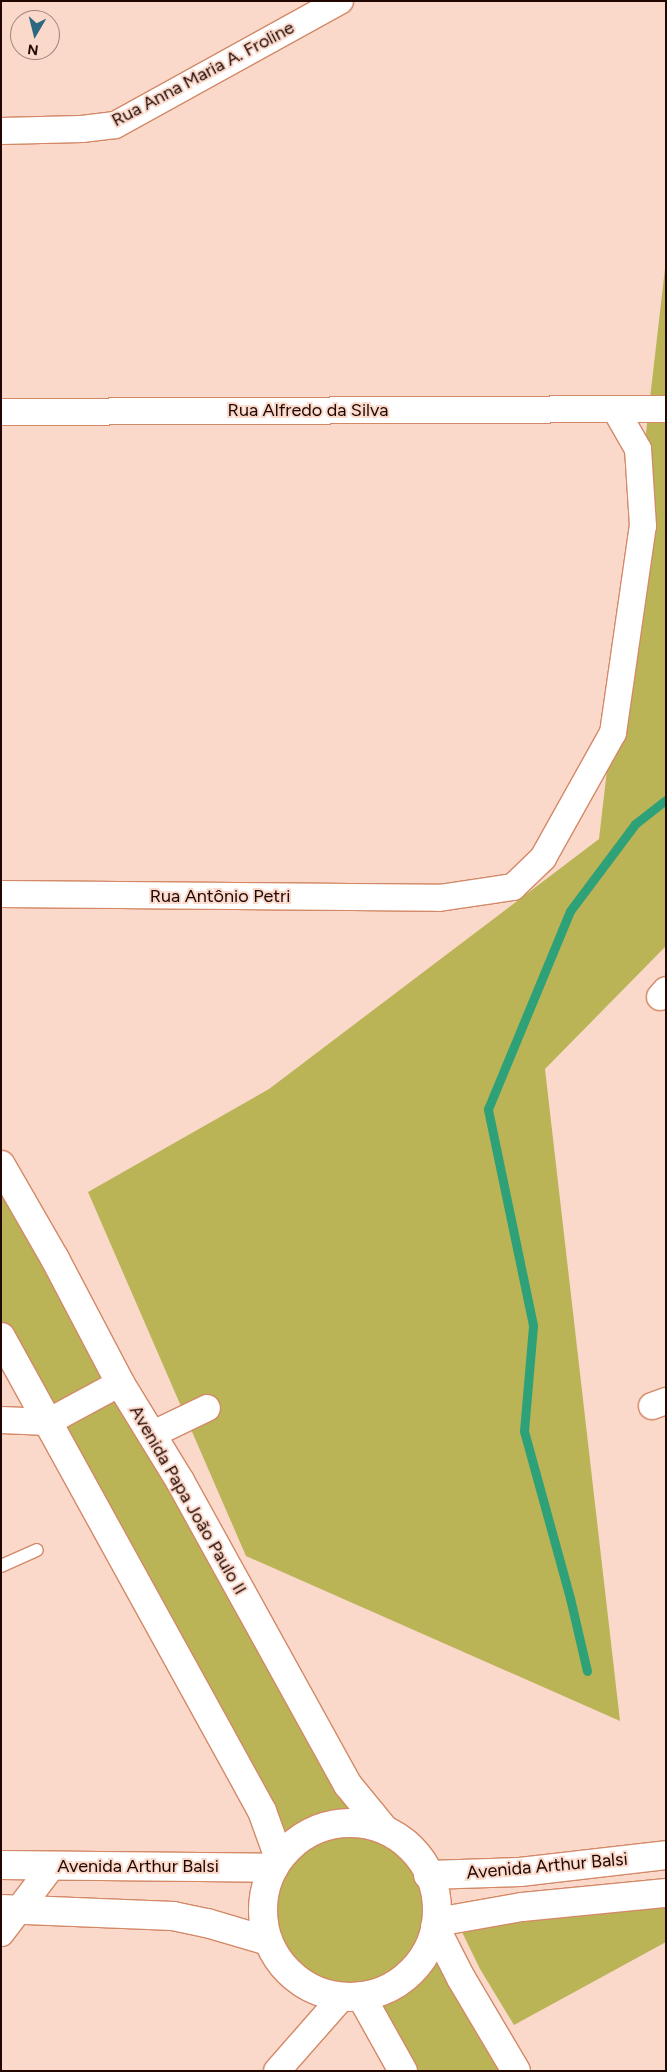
<!DOCTYPE html>
<html>
<head>
<meta charset="utf-8">
<style>
  body { margin:0 }
  #map { position:relative; width:667px; height:2072px; overflow:hidden; background:#fad9cb; font-family:Figtree,sans-serif }
  div>[style] { position:absolute }
  .green>* { inset:0; background:#bab456 }
  .round { border-radius:50% }
  .stream>* { height:9px; margin:-4.5px; padding:0 4.5px; transform-origin:4.5px; border-radius:4.5px; background:#2fa179 }
  .roads { filter:drop-shadow(1px 0 #d38967) drop-shadow(-1px 0 #d38967) drop-shadow(0 1px #d38967) drop-shadow(0 -1px #d38967) }
  .lane>* { height:12px; margin:-6px; padding:0 6px; transform-origin:6px; border-radius:6px; background:#fff }
  .street>* { height:26px; margin:-13px; padding:0 13px; transform-origin:13px; border-radius:13px; background:#fff }
  .secondary>* { height:28px; margin:-14px; padding:0 14px; transform-origin:14px; border-radius:14px; background:#fff }
  .secondary>.ring { margin:-14px; padding:0; box-sizing:content-box; background:none; border:28px solid #fff; border-radius:50% }
  span { translate:-50% -50%; white-space:nowrap; text-align:center; line-height:1.15; -webkit-text-stroke:4px #fad9cb; paint-order:stroke }
  .street-label { font-size:18px; color:#210700 }
  .frame { position:absolute; inset:0; border:2px solid #210700; pointer-events:none }
  .north { position:absolute; left:10px; top:10px; width:50px; height:50px; box-sizing:border-box; background:#fad9cb; border:1px solid #a3857a; border-radius:50%; rotate:188deg; font-size:14px; font-weight:700; line-height:20px; text-align:center; color:#210700 }
  .north::after { content:''; display:block; margin:auto; width:18px; height:22px; background:#2c6980; clip-path:polygon(50% 0,100% 100%,50% 72%,0 100%) }
</style>
</head>
<body>
<div id="map">
  <div class="green">
    <i style="clip-path:polygon(666px 260px,666px 946px,545px 1069px,620px 1721px,246px 1556px,88px 1192px,269px 1089px,599px 839px)"></i>
    <i style="clip-path:polygon(1px 1172px,116px 1382px,50px 1418px,1px 1329px)"></i>
    <i style="clip-path:polygon(118px 1387px,361px 1812px,317px 1816px,280px 1833px,53px 1424px)"></i>
    <i class="round" style="left:270px;top:1832px;width:160px;height:160px"></i>
    <i style="clip-path:polygon(666px 1897px,666px 1942px,514px 2025px,480px 1969px,461px 1930px)"></i>
    <i style="clip-path:polygon(436px 1946px,510px 2071px,417px 2071px,369px 2000px,383px 1996px,410px 1978px,428px 1959px)"></i>
  </div>
  <div class="stream">
    <i style="left:587px;top:1671px;width:75px;rotate:-103.1deg"></i>
    <i style="left:570px;top:1598px;width:173px;rotate:-105.4deg"></i>
    <i style="left:524px;top:1431px;width:106px;rotate:-85.1deg"></i>
    <i style="left:533px;top:1325px;width:221px;rotate:-101.8deg"></i>
    <i style="left:488px;top:1109px;width:214px;rotate:-67.5deg"></i>
    <i style="left:570px;top:911px;width:109px;rotate:-53.2deg"></i>
    <i style="left:635px;top:824px;width:39px;rotate:-38deg"></i>
  </div>
  <div class="roads">
    <div class="lane">
      <i style="left:1px;top:1566px;width:39px;rotate:-24deg"></i>
    </div>
    <div class="street">
      <i style="left:1px;top:131px;width:81px;rotate:-1.4deg"></i>
      <i style="left:82px;top:129px;width:33px;rotate:-7deg"></i>
      <i style="left:115px;top:125px;width:257px;rotate:-28.9deg"></i>
      <i style="left:1px;top:412px;width:665px;rotate:-0.26deg"></i>
      <i style="left:1px;top:894px;width:438px;rotate:0.5deg"></i>
      <i style="left:439px;top:898px;width:75px;rotate:-8.5deg"></i>
      <i style="left:513px;top:887px;width:42px;rotate:-44deg"></i>
      <i style="left:543px;top:858px;width:143px;rotate:-60.8deg"></i>
      <i style="left:613px;top:733px;width:209px;rotate:-81.8deg"></i>
      <i style="left:643px;top:526px;width:77px;rotate:-93.7deg"></i>
      <i style="left:638px;top:449px;width:46px;rotate:-119.9deg"></i>
      <i style="left:660px;top:997px;width:9px;rotate:-49deg"></i>
      <i style="left:652px;top:1406px;width:15px;rotate:-20deg"></i>
      <i style="left:1px;top:1420px;width:47px;rotate:2.4deg"></i>
      <i style="left:48px;top:1422px;width:82px;rotate:-28.4deg"></i>
      <i style="left:151px;top:1435px;width:62px;rotate:-25.7deg"></i>
      <i style="left:1px;top:1933px;width:84px;rotate:-52.7deg"></i>
      <i style="left:277px;top:2071px;width:98px;rotate:-48.7deg"></i>
    </div>
    <div class="secondary">
      <i style="left:1px;top:1165px;width:108px;rotate:60.1deg"></i>
      <i style="left:55px;top:1259px;width:140px;rotate:62.3deg"></i>
      <i style="left:120px;top:1383px;width:115px;rotate:58.5deg"></i>
      <i style="left:180px;top:1481px;width:347px;rotate:61.1deg"></i>
      <i style="left:348px;top:1785px;width:57px;rotate:50.7deg"></i>
      <i style="left:1px;top:1337px;width:541px;rotate:61.16deg"></i>
      <i style="left:262px;top:1811px;width:50px;rotate:70.1deg"></i>
      <i class="ring" style="left:263px;top:1823px;width:146px;height:146px"></i>
      <i style="left:1px;top:1865px;width:273px;rotate:0.6deg"></i>
      <i style="left:428px;top:1875px;width:92px;rotate:-1.9deg"></i>
      <i style="left:520px;top:1872px;width:147px;rotate:-6.6deg"></i>
      <i style="left:1px;top:1909px;width:172px;rotate:2.3deg"></i>
      <i style="left:173px;top:1916px;width:35px;rotate:12deg"></i>
      <i style="left:207px;top:1923px;width:64px;rotate:16.4deg"></i>
      <i style="left:437px;top:1922px;width:86px;rotate:-10deg"></i>
      <i style="left:522px;top:1907px;width:145px;rotate:-5.6deg"></i>
      <i style="left:435px;top:1927px;width:57px;rotate:63deg"></i>
      <i style="left:461px;top:1978px;width:108px;rotate:59.4deg"></i>
      <i style="left:361px;top:1996px;width:86px;rotate:60.8deg"></i>
    </div>
  </div>
  <div class="street-label">
    <span style="left:203px;top:74px;rotate:-28deg">Rua Anna Maria A. Froline</span>
    <span style="left:308px;top:410px">Rua Alfredo da Silva</span>
    <span style="left:220px;top:896px">Rua Antônio Petri</span>
    <span style="left:188px;top:1500px;rotate:60deg">Avenida Papa João Paulo II</span>
    <span style="left:138px;top:1866px">Avenida Arthur Balsi</span>
    <span style="left:547px;top:1866px;rotate:-5deg">Avenida Arthur Balsi</span>
  </div>
  <div class="frame"></div>
  <div class="north">N</div>
</div>
</body>
</html>
